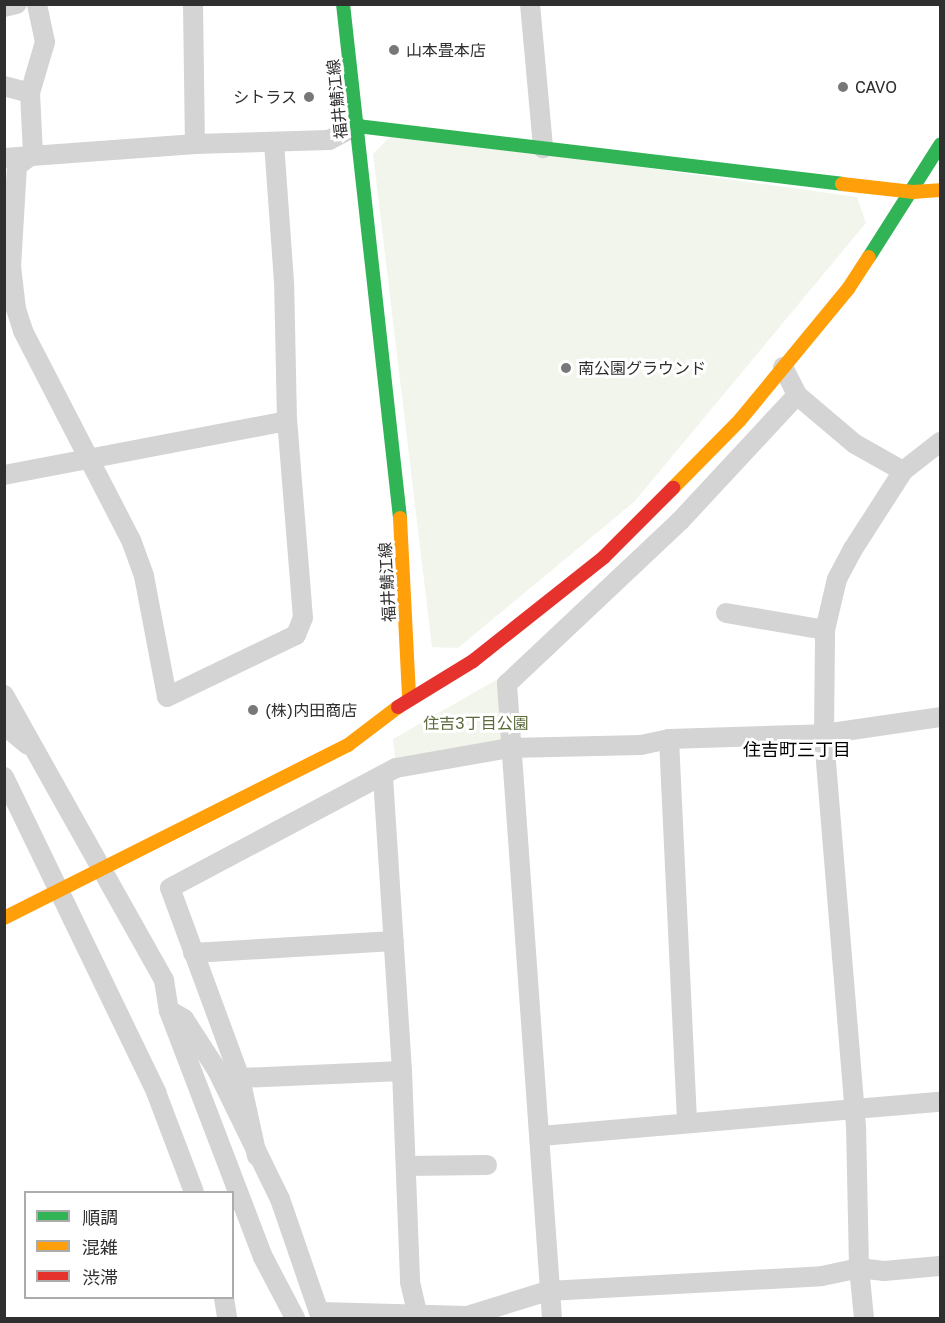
<!DOCTYPE html>
<html>
<head>
<meta charset="utf-8">
<style>
  body { margin:0 }
  #map { position:relative; width:945px; height:1323px; overflow:hidden; background:#fff; font-family:"Golos Text","Noto Sans JP",sans-serif }
  div>[style] { position:absolute }
  .green>* { inset:0; background:#f2f5ec }
  .street>* { height:20px; margin:-10px; padding:0 10px; transform-origin:10px; border-radius:10px; background:#d4d4d4 }
  .fast>* { height:14px; margin:-7px; padding:0 7px; transform-origin:7px; border-radius:7px; background:#30b455 }
  .slow>* { height:14px; margin:-7px; padding:0 7px; transform-origin:7px; border-radius:7px; background:#ff9f0a }
  .jam>* { height:14px; margin:-7px; padding:0 7px; transform-origin:7px; border-radius:7px; background:#e5322d }
  .dots>* { width:16px; height:16px; translate:-50% -50%; box-sizing:border-box; border:3px solid #fff; border-radius:50% }
  span { translate:-50% -50%; white-space:nowrap; text-align:center; line-height:1.15; -webkit-text-stroke:6px #fff; paint-order:stroke }
  .poi-label { font-size:16px; color:#2f2f2f }
  .left { translate:0 -50%; text-align:left }
  .right { translate:-100% -50%; text-align:right }
  .street-label { font-size:16px; color:#2f2f2f }
  .park-label { font-size:16px; color:#5b6b3b }
  .neighbourhood-label { font-size:18px; color:#000 }
  .frame { position:absolute; inset:0; border:6px solid #2f2f2f; pointer-events:none }
  .legend { position:absolute; left:24px; top:1191px; width:210px; height:108px; box-sizing:border-box; background:#fff; border:2px solid #acacac; margin:0; padding:8px 10px; list-style:none; font-size:18px; color:#2f2f2f }
  .legend li { display:flex; align-items:center; gap:12px; height:30px }
  .legend b { width:30px; border:2px solid #acacac }
</style>
</head>
<body>
<div id="map">
  <div class="green">
    <i style="clip-path:polygon(394px 133px,857px 197px,866px 223px,634px 502px,458px 648px,432px 647px,373px 154px)"></i>
    <i style="clip-path:polygon(503px 676px,507px 745px,396px 765px,393px 739px)"></i>
  </div>
  <div class="street">
    <i style="left:193px;top:4px;width:140px;rotate:89.2deg"></i>
    <i style="left:530px;top:4px;width:145px;rotate:84.8deg"></i>
    <i style="left:4px;top:7px;width:13px;rotate:-13deg"></i>
    <i style="left:4px;top:86px;width:27px;rotate:15deg"></i>
    <i style="left:33px;top:154px;width:20px;rotate:143deg"></i>
    <i style="left:17px;top:166px;width:100px;rotate:93.4deg"></i>
    <i style="left:11px;top:266px;width:43px;rotate:83.4deg"></i>
    <i style="left:16px;top:309px;width:23px;rotate:72deg"></i>
    <i style="left:23px;top:331px;width:235px;rotate:62.7deg"></i>
    <i style="left:131px;top:540px;width:38px;rotate:70deg"></i>
    <i style="left:144px;top:576px;width:123px;rotate:79.2deg"></i>
    <i style="left:167px;top:697px;width:143px;rotate:-25.7deg"></i>
    <i style="left:296px;top:635px;width:18px;rotate:-68deg"></i>
    <i style="left:303px;top:618px;width:198px;rotate:-94.6deg"></i>
    <i style="left:287px;top:421px;width:139px;rotate:-91.2deg"></i>
    <i style="left:284px;top:282px;width:140px;rotate:-94.1deg"></i>
    <i style="left:33px;top:154px;width:61px;rotate:-92.8deg"></i>
    <i style="left:30px;top:93px;width:53px;rotate:-73.6deg"></i>
    <i style="left:45px;top:42px;width:39px;rotate:-102deg"></i>
    <i style="left:4px;top:158px;width:192px;rotate:-4.2deg"></i>
    <i style="left:195px;top:144px;width:134px;rotate:-1.7deg"></i>
    <i style="left:329px;top:140px;width:31px;rotate:-27deg"></i>
    <i style="left:783px;top:367px;width:31px;rotate:63deg"></i>
    <i style="left:797px;top:395px;width:76px;rotate:40.2deg"></i>
    <i style="left:855px;top:444px;width:55px;rotate:29.4deg"></i>
    <i style="left:4px;top:475px;width:288px;rotate:-10.8deg"></i>
    <i style="left:726px;top:613px;width:100px;rotate:9.7deg"></i>
    <i style="left:4px;top:695px;width:327px;rotate:60.7deg"></i>
    <i style="left:164px;top:980px;width:31px;rotate:81deg"></i>
    <i style="left:169px;top:1011px;width:263px;rotate:69.1deg"></i>
    <i style="left:263px;top:1257px;width:69px;rotate:62.3deg"></i>
    <i style="left:4px;top:725px;width:31px;rotate:40deg"></i>
    <i style="left:669px;top:739px;width:383px;rotate:87.3deg"></i>
    <i style="left:4px;top:777px;width:350px;rotate:64.2deg"></i>
    <i style="left:156px;top:1092px;width:107px;rotate:69.2deg"></i>
    <i style="left:383px;top:777px;width:295px;rotate:86.3deg"></i>
    <i style="left:402px;top:1071px;width:211px;rotate:87.8deg"></i>
    <i style="left:410px;top:1282px;width:37px;rotate:77deg"></i>
    <i style="left:193px;top:953px;width:201px;rotate:-3.4deg"></i>
    <i style="left:172px;top:1012px;width:14px;rotate:30deg"></i>
    <i style="left:184px;top:1019px;width:61px;rotate:57.1deg"></i>
    <i style="left:217px;top:1070px;width:144px;rotate:64deg"></i>
    <i style="left:280px;top:1199px;width:126px;rotate:71deg"></i>
    <i style="left:240px;top:1078px;width:162px;rotate:-2.5deg"></i>
    <i style="left:541px;top:1136px;width:400px;rotate:-4.9deg"></i>
    <i style="left:257px;top:1156px;width:80px;rotate:-102.3deg"></i>
    <i style="left:240px;top:1078px;width:202px;rotate:-110.2deg"></i>
    <i style="left:170px;top:888px;width:256px;rotate:-28deg"></i>
    <i style="left:396px;top:768px;width:116px;rotate:-10deg"></i>
    <i style="left:510px;top:748px;width:131px;rotate:-1.3deg"></i>
    <i style="left:641px;top:745px;width:29px;rotate:-12deg"></i>
    <i style="left:669px;top:739px;width:155px;rotate:-1.8deg"></i>
    <i style="left:824px;top:734px;width:117px;rotate:-8.3deg"></i>
    <i style="left:406px;top:1166px;width:81px;rotate:-0.7deg"></i>
    <i style="left:224px;top:1298px;width:20px;rotate:81deg"></i>
    <i style="left:321px;top:1312px;width:146px;rotate:1.6deg"></i>
    <i style="left:467px;top:1316px;width:85px;rotate:-17.2deg"></i>
    <i style="left:548px;top:1291px;width:274px;rotate:-3.1deg"></i>
    <i style="left:822px;top:1276px;width:38px;rotate:-12deg"></i>
    <i style="left:859px;top:1268px;width:25px;rotate:7deg"></i>
    <i style="left:884px;top:1271px;width:56px;rotate:-5.1deg"></i>
    <i style="left:552px;top:1318px;width:636px;rotate:-94.06deg"></i>
    <i style="left:507px;top:684px;width:238px;rotate:-43.3deg"></i>
    <i style="left:680px;top:521px;width:172px;rotate:-47.1deg"></i>
    <i style="left:864px;top:1318px;width:50px;rotate:-95.7deg"></i>
    <i style="left:859px;top:1268px;width:141px;rotate:-91.2deg"></i>
    <i style="left:856px;top:1127px;width:394px;rotate:-94.7deg"></i>
    <i style="left:824px;top:734px;width:104px;rotate:-89.4deg"></i>
    <i style="left:825px;top:630px;width:52px;rotate:-76.8deg"></i>
    <i style="left:837px;top:579px;width:34px;rotate:-62deg"></i>
    <i style="left:853px;top:549px;width:93px;rotate:-57.3deg"></i>
    <i style="left:903px;top:471px;width:47px;rotate:-38.1deg"></i>
  </div>
  <div class="fast">
    <i style="left:343px;top:4px;width:517px;rotate:83.67deg"></i>
    <i style="left:357px;top:126px;width:488px;rotate:6.8deg"></i>
    <i style="left:869px;top:257px;width:133px;rotate:-57.6deg"></i>
  </div>
  <div class="slow">
    <i style="left:842px;top:184px;width:71px;rotate:6.4deg"></i>
    <i style="left:913px;top:192px;width:27px;rotate:-4deg"></i>
    <i style="left:673px;top:488px;width:95px;rotate:-45.4deg"></i>
    <i style="left:740px;top:420px;width:170px;rotate:-50.5deg"></i>
    <i style="left:848px;top:289px;width:38px;rotate:-57deg"></i>
    <i style="left:400px;top:518px;width:180px;rotate:87.1deg"></i>
    <i style="left:4px;top:918px;width:385px;rotate:-26.7deg"></i>
    <i style="left:348px;top:745px;width:63px;rotate:-37.2deg"></i>
  </div>
  <div class="jam">
    <i style="left:398px;top:707px;width:88px;rotate:-31.5deg"></i>
    <i style="left:473px;top:661px;width:167px;rotate:-38.4deg"></i>
    <i style="left:604px;top:557px;width:98px;rotate:-45deg"></i>
  </div>
  <div class="dots">
    <i style="left:394px;top:50px;background:#787878"></i>
    <i style="left:843px;top:87px;background:#787878"></i>
    <i style="left:309px;top:97px;background:#787878"></i>
    <i style="left:566px;top:368px;background:#787878"></i>
    <i style="left:253px;top:710px;background:#787878"></i>
  </div>
  <div class="poi-label">
    <span class="left" style="left:406px;top:50px">山本畳本店</span>
    <span class="left" style="left:855px;top:87px">CAVO</span>
    <span class="right" style="left:297px;top:97px">シトラス</span>
    <span class="left" style="left:578px;top:368px">南公園グラウンド</span>
    <span class="left" style="left:265px;top:710px">(株)内田商店</span>
  </div>
  <div class="street-label">
    <span style="left:337px;top:99px;rotate:-96deg">福井鯖江線</span>
    <span style="left:387px;top:582px;rotate:-93deg">福井鯖江線</span>
  </div>
  <div class="park-label">
    <span style="left:476px;top:723px">住吉3丁目公園</span>
  </div>
  <div class="neighbourhood-label">
    <span style="left:797px;top:749px">住吉町三丁目</span>
  </div>
  <div class="frame"></div>
  <ul class="legend">
  <li><b style="height:8px;background:#30b455"></b>順調</li>
  <li><b style="height:8px;background:#ff9f0a"></b>混雑</li>
  <li><b style="height:8px;background:#e5322d"></b>渋滞</li>
  </ul>
</div>
</body>
</html>
